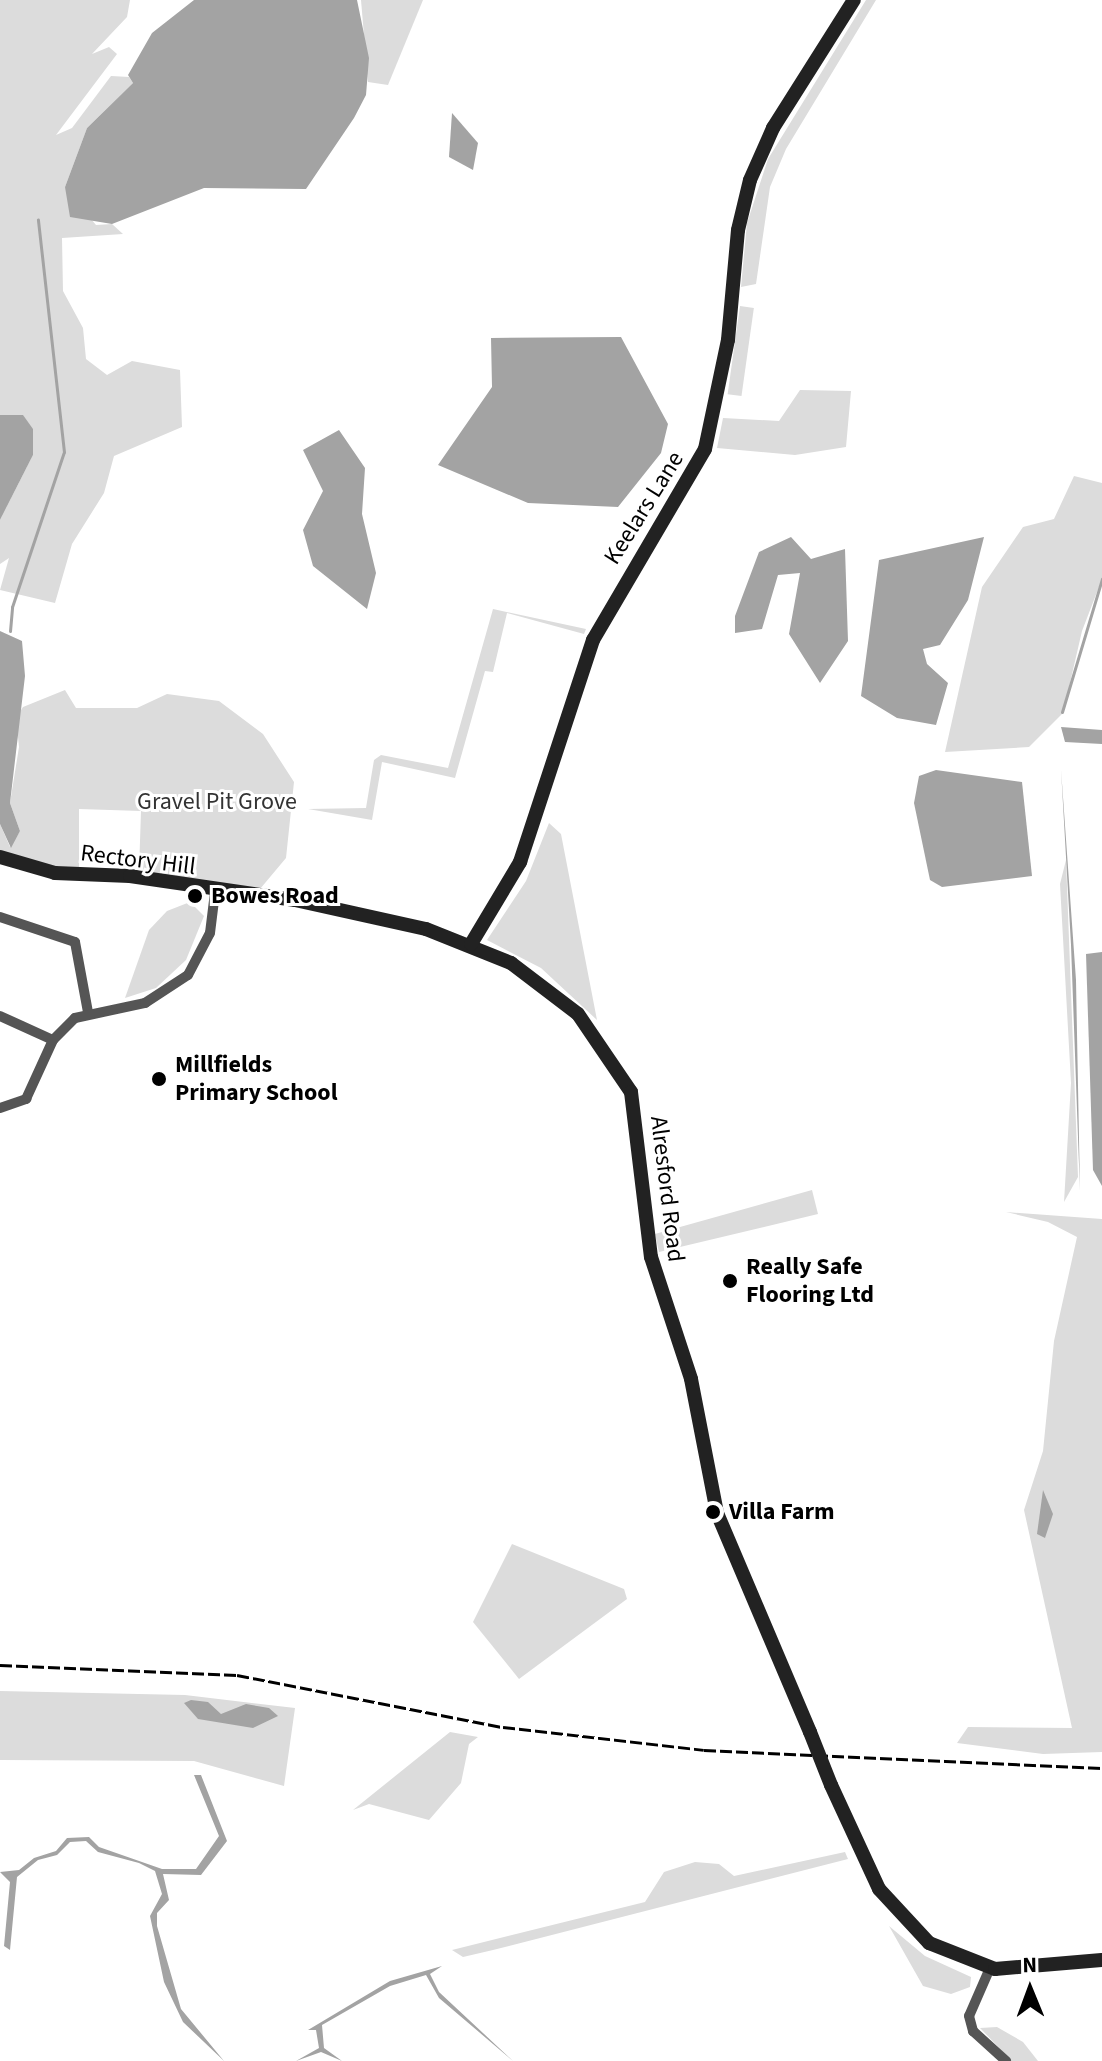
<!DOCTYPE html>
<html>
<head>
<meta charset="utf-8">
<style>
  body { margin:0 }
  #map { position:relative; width:1102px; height:2061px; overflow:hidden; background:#fff; font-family:"Source Sans 3",sans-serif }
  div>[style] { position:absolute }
  .green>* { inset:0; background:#dcdcdc; transform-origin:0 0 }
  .water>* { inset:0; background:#a3a3a3 }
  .stream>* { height:3px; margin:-1.5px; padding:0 1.5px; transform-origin:1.5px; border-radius:1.5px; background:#a3a3a3 }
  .street>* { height:10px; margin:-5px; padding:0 5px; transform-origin:5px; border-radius:5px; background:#555 }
  .secondary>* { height:14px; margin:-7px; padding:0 7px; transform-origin:7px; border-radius:7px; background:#222 }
  .rail>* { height:3px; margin-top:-1.5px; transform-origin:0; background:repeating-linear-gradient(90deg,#000 0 12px,transparent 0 16px) }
  .secondary-bridge>* { height:14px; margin:-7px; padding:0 7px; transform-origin:7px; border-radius:7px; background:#222 }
  .dots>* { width:22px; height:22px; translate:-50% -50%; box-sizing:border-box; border:4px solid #fff; border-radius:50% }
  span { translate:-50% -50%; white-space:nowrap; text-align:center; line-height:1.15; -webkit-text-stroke:6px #fff; paint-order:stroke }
  .street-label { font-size:24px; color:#000 }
  .park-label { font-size:24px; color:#333 }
  .poi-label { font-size:24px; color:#000; font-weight:700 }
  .left { translate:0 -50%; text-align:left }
  .north { position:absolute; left:990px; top:1949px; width:80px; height:80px; -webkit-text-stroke:6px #fff; paint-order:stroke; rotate:359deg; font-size:22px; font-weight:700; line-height:32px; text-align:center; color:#000 }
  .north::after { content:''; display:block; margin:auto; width:28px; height:36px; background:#000; clip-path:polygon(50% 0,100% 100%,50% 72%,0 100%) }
</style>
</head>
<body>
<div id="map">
  <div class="green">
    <i style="clip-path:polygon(0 0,130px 0,127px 17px,92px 54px,109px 47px,117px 54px,56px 135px,72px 128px,111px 76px,129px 77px,133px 83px,87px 128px,65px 187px,96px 225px,112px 224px,123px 234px,62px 238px,63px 291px,83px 328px,86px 359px,107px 375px,132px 361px,180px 370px,182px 427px,114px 456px,104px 493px,72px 544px,55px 603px,0 590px,9px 558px,0 564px,0 520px,33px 455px,33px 429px,0 415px)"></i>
    <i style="clip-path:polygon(361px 0,423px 0,388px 85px,368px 82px)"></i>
    <i style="clip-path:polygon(866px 0,876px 0,786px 149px,770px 187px,756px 284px,741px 287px,747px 223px,768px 159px)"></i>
    <i style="left:740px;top:306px;width:14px;height:89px;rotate:8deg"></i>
    <i style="clip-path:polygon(800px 390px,851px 391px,846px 447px,795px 455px,717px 448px,723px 418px,779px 421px)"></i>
    <i style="clip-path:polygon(1074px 476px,1102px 483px,1102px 579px,1082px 631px,1063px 713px,1029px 747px,945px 752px,982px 587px,1023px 527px,1054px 519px)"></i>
    <i style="clip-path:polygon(493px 609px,586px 629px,584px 634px,507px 613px,493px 672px,485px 671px,455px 778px,382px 762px,372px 820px,308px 809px,366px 808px,374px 760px,381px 755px,448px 768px)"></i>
    <i style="clip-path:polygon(65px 690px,76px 708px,137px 708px,167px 694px,219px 701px,263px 734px,294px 782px,286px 858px,260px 889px,139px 871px,141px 811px,79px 809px,79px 870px,49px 869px,0 852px,0 824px,10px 847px,20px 831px,10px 803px,19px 747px,16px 718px,23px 707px)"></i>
    <i style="clip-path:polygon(549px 823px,561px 834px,597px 1020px,541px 968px,487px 940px,526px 881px)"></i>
    <i style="clip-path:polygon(1066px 860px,1078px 1177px,1064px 1202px,1071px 1083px,1060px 884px)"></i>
    <i style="clip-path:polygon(190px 902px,204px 916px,186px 960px,156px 988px,125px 998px,149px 930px,167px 911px)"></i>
    <i style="clip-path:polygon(812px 1190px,818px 1214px,659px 1252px,655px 1234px)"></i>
    <i style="clip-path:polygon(1006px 1212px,1102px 1219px,1102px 1752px,1043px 1754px,957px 1743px,968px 1727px,1072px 1728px,1024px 1510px,1043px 1451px,1054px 1341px,1077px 1237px,1048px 1222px)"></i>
    <i style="clip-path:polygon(512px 1544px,624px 1589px,627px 1599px,519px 1679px,473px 1622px)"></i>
    <i style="clip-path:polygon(0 1691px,185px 1695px,295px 1708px,284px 1786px,194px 1761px,0 1760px)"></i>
    <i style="clip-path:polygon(450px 1732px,478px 1737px,469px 1744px,461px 1783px,429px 1820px,369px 1804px,353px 1810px)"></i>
    <i style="clip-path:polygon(845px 1852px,848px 1859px,493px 1950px,463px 1957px,452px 1950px,645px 1902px,664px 1872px,695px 1862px,719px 1864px,734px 1876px)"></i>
    <i style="clip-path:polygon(889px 1926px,925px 1956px,971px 1977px,970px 1987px,951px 1994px,923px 1986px)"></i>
    <i style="clip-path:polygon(997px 2027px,1023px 2042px,1038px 2061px,1012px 2061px,980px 2028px)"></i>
  </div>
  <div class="water">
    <i style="clip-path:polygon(194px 0,357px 0,369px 58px,366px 95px,354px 118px,306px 189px,204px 188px,112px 224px,70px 217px,65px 187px,87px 128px,133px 83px,128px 75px,152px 33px)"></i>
    <i style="clip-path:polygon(452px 113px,478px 143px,473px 170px,449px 157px)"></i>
    <i style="clip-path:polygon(621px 337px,668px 424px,661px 453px,618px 507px,528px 503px,438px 465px,492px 387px,491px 338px)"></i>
    <i style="clip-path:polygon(0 415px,23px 415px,33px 429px,33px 455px,0 520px)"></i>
    <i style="clip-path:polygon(339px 430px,365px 468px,362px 514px,376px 573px,367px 609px,313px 566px,303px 530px,323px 491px,303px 450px)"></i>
    <i style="clip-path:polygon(791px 537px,811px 559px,845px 549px,848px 641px,820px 683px,789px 634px,800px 573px,778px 575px,762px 629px,735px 633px,735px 616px,759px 552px)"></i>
    <i style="clip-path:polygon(984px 537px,968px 600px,940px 645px,923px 649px,927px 664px,948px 683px,936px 725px,897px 718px,861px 696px,879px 560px)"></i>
    <i style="clip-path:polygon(0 631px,22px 641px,25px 676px,10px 803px,20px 831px,11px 848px,0 824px)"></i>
    <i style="clip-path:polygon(1061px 727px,1102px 730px,1102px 744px,1065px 742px)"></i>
    <i style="clip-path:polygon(1061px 769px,1076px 980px,1080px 1192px,1071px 945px)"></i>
    <i style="clip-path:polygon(936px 770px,1022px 782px,1032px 876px,942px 887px,930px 880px,914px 803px,919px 776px)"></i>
    <i style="clip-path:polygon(1102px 952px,1102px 1186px,1093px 1170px,1086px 954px)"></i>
    <i style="clip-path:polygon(1043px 1490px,1053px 1514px,1045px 1538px,1037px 1534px)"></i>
    <i style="clip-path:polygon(191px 1700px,208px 1702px,221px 1714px,246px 1704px,269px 1708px,278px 1716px,253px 1728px,198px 1719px,184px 1703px)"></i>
    <i style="clip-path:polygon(194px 1775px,201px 1775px,227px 1841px,201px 1875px,163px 1874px,169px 1900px,157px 1913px,157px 1926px,181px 2009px,224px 2061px,183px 2022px,164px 1982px,150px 1916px,162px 1894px,155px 1871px,139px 1863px,98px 1852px,86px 1841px,70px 1842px,57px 1855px,38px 1860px,17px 1877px,10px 1950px,4px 1946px,10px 1882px,0 1872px,19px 1870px,34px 1858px,56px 1851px,67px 1838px,89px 1837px,99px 1847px,162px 1869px,196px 1869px,219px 1836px)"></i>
    <i style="clip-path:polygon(442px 1966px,430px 1974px,439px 1992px,513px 2061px,439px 1998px,426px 1975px,390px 1986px,322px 2025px,324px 2048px,342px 2061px,321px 2052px,296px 2061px,319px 2048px,316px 2030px,308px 2030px,390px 1981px)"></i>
  </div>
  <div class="stream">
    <i style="left:10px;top:631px;width:24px;rotate:-85deg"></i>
    <i style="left:12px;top:607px;width:163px;rotate:-71.5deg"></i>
    <i style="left:64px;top:452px;width:234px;rotate:-96.4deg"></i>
    <i style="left:1062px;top:712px;width:139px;rotate:-73.3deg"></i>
  </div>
  <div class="street">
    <i style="left:0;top:917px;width:79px;rotate:18.4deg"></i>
    <i style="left:75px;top:942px;width:71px;rotate:79.5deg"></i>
    <i style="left:0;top:1016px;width:58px;rotate:24.4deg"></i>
    <i style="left:0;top:1108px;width:28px;rotate:-19deg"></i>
    <i style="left:26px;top:1099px;width:65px;rotate:-65.4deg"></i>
    <i style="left:53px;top:1040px;width:31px;rotate:-45deg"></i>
    <i style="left:75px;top:1018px;width:72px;rotate:-12.1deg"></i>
    <i style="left:145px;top:1003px;width:51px;rotate:-33.1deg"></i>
    <i style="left:188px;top:975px;width:47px;rotate:-62.4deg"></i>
    <i style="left:210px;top:933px;width:41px;rotate:-83deg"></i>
    <i style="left:990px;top:1968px;width:52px;rotate:113.6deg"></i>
    <i style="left:969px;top:2016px;width:16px;rotate:75deg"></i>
    <i style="left:973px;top:2031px;width:45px;rotate:42.3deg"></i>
  </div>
  <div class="secondary">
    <i style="left:0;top:857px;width:57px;rotate:16.2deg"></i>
    <i style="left:55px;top:873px;width:75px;rotate:2.3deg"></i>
    <i style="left:130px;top:876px;width:167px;rotate:8.3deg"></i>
    <i style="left:295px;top:900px;width:134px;rotate:12.5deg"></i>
    <i style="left:426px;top:929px;width:92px;rotate:21.8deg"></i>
    <i style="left:511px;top:963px;width:84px;rotate:37.3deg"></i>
    <i style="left:578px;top:1014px;width:94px;rotate:55.8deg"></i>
    <i style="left:631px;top:1092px;width:166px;rotate:83.1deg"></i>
    <i style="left:651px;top:1257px;width:128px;rotate:71.8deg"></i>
    <i style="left:691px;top:1379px;width:136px;rotate:79deg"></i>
    <i style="left:717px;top:1513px;width:238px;rotate:67deg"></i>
    <i style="left:471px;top:944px;width:96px;rotate:-59.1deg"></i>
    <i style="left:520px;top:862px;width:234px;rotate:-71.8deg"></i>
    <i style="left:593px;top:640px;width:221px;rotate:-59.6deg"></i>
    <i style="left:705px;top:449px;width:111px;rotate:-78.1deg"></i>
    <i style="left:728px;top:340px;width:110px;rotate:-84.8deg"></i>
    <i style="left:738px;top:230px;width:51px;rotate:-76.5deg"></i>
    <i style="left:750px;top:180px;width:57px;rotate:-66.1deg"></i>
    <i style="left:773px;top:128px;width:151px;rotate:-57.7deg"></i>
    <i style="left:831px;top:1785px;width:115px;rotate:65.2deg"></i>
    <i style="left:879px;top:1889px;width:74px;rotate:47.2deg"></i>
    <i style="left:929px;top:1943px;width:71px;rotate:21.5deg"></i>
    <i style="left:995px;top:1969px;width:107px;rotate:-4.8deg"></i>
  </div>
  <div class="rail">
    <i style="left:0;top:1665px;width:237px;rotate:2.4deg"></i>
    <i style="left:237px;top:1675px;width:271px;rotate:11.1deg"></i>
    <i style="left:503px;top:1727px;width:202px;rotate:6.5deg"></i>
    <i style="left:704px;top:1750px;width:398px;rotate:2.6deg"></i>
  </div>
  <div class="secondary-bridge">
    <i style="left:810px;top:1732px;width:57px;rotate:68.4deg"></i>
  </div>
  <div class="dots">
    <i style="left:195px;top:896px;background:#000"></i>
    <i style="left:159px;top:1079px;background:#000"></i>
    <i style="left:730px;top:1281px;background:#000"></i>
    <i style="left:713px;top:1512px;background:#000"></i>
  </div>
  <div class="street-label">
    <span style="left:644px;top:508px;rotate:-58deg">Keelars Lane</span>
    <span style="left:138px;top:860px;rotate:7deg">Rectory Hill</span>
    <span style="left:667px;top:1189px;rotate:83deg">Alresford Road</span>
  </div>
  <div class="park-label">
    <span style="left:217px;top:802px">Gravel Pit Grove</span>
  </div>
  <div class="poi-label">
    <span class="left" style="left:211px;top:896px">Bowes Road</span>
    <span class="left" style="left:175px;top:1079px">Millfields<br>Primary School</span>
    <span class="left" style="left:746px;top:1281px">Really Safe<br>Flooring Ltd</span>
    <span class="left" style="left:729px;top:1512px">Villa Farm</span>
  </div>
  <div class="north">N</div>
</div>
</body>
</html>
